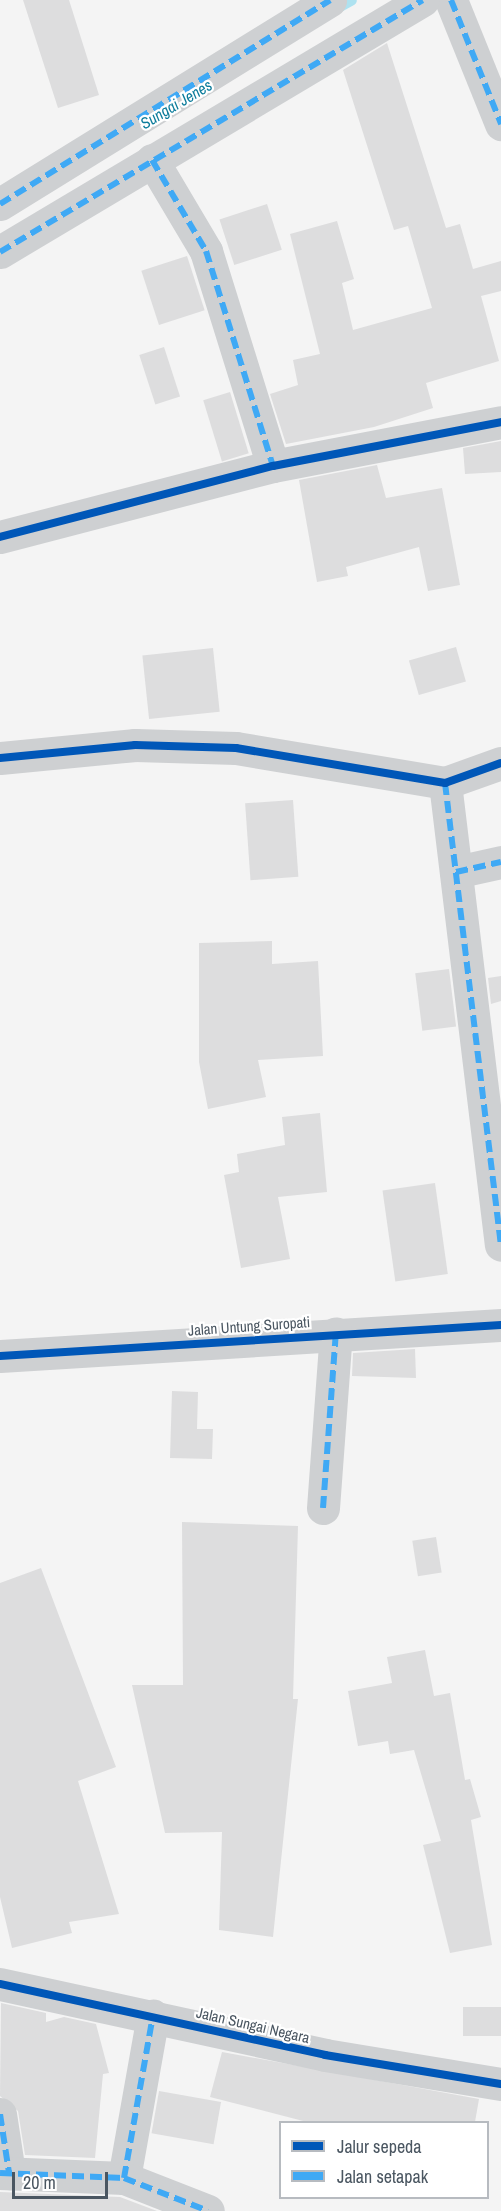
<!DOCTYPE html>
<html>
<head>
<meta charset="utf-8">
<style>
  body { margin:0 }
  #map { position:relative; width:501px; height:2211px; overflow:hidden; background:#f4f4f4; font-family:"Archivo Narrow",sans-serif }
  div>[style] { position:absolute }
  .stream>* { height:9px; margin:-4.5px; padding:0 4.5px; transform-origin:4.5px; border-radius:4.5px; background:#aee2f0 }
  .building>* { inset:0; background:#ddddde; transform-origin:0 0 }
  .minor>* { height:33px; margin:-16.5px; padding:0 16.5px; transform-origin:16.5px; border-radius:16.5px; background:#ced0d2 }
  .quiet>* { height:6px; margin-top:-3px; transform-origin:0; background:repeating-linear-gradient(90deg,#3fa9f5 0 12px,transparent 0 18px) }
  .cycleway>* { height:8px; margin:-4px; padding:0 4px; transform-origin:4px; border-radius:4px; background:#0057b8 }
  span { translate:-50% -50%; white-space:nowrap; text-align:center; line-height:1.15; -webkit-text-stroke:4.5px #fff; paint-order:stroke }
  .street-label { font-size:15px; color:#4a5661 }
  .water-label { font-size:16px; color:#0c7c9b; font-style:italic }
  .legend { position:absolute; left:279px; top:2121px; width:210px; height:78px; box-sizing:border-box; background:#fff; border:2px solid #b7bbc0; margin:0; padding:8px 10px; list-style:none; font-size:18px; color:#4a5661 }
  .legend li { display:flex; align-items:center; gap:12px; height:30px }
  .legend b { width:30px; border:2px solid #b7bbc0 }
  .scale { position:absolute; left:12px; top:2172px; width:96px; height:27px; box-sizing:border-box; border:3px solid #4a5661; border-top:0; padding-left:8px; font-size:18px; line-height:21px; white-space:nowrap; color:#4a5661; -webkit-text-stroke:4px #fff; paint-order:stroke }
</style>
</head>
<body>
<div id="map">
  <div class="stream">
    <i style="left:336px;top:9px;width:18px;rotate:-29deg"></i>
  </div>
  <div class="building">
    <i style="clip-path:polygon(23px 0,69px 0,99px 95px,58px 108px)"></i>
    <i style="clip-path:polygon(387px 43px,446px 228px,460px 224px,473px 269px,501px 261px,501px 291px,481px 296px,499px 361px,426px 383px,433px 408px,374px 427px,286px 444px,270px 394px,298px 385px,293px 360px,320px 354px,290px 234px,337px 221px,354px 279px,342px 283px,353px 330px,432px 308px,408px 226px,394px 230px,343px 70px)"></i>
    <i style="left:267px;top:204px;width:48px;height:50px;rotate:72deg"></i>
    <i style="left:187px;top:256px;width:57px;height:48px;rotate:72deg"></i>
    <i style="left:164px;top:347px;width:52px;height:26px;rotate:72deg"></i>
    <i style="left:230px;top:392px;width:64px;height:28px;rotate:73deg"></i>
    <i style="clip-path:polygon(501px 441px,501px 472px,465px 474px,463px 448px)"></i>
    <i style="clip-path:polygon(377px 465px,386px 498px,442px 488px,460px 585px,428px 591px,419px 547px,346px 567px,348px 576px,317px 582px,299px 480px)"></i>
    <i style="left:456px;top:647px;width:36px;height:49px;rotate:74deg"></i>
    <i style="left:213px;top:648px;width:64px;height:71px;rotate:84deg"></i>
    <i style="left:293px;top:800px;width:77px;height:48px;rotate:86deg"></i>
    <i style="clip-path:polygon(272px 941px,272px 964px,318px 961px,323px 1056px,258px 1060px,266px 1097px,208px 1109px,199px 1062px,199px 943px)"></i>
    <i style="left:449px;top:969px;width:58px;height:34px;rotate:83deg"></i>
    <i style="clip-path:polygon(501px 976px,501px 1001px,491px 1004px,488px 978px)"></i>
    <i style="clip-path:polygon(320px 1113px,327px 1192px,278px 1197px,290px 1259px,241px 1268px,224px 1175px,239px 1172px,237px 1154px,285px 1145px,282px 1117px)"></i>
    <i style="left:435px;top:1183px;width:92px;height:53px;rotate:82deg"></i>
    <i style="clip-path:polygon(415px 1349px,416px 1378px,352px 1376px,353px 1353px)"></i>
    <i style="clip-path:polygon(172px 1391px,198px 1392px,197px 1429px,213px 1429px,212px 1459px,170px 1458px)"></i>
    <i style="clip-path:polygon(182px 1522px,298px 1526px,293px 1699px,298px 1699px,273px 1937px,219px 1930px,222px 1832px,165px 1833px,132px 1685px,183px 1685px)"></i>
    <i style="left:436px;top:1537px;width:36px;height:24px;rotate:81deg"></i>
    <i style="clip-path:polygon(41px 1568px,116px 1767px,78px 1781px,119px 1914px,69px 1922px,72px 1933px,12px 1948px,0 1897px,0 1583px)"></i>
    <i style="clip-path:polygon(425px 1650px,434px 1696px,450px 1693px,465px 1780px,470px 1779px,481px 1817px,471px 1820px,492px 1945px,450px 1953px,423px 1845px,441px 1841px,414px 1750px,390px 1754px,388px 1741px,358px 1746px,348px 1691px,392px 1683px,387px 1657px)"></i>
    <i style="clip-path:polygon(1px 2003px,46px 2013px,46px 2022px,64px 2017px,96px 2024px,109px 2073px,103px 2074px,95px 2158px,25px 2155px,18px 2111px,0 2096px)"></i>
    <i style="left:501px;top:2007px;width:29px;height:38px;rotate:90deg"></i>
    <i style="clip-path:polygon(222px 2052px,479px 2099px,475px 2122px,307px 2122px,210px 2097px)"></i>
    <i style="left:159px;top:2091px;width:63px;height:43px;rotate:10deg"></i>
    <i style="clip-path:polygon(0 2192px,120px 2197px,157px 2211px,0 2211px)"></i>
  </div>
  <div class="minor">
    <i style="left:451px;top:0;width:134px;rotate:68deg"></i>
    <i style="left:152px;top:160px;width:106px;rotate:59.3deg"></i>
    <i style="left:206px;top:251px;width:225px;rotate:72.7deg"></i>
    <i style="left:0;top:204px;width:388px;rotate:-31.7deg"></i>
    <i style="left:0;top:252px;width:492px;rotate:-30.8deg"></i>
    <i style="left:0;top:537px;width:282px;rotate:-14.6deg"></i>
    <i style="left:273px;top:466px;width:232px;rotate:-10.9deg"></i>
    <i style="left:0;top:758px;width:136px;rotate:-5.5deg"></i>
    <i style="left:135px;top:745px;width:101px;rotate:1.7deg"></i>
    <i style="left:236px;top:748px;width:212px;rotate:9.5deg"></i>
    <i style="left:445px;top:783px;width:59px;rotate:-19.7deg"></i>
    <i style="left:445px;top:783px;width:465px;rotate:83.1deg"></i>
    <i style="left:456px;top:872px;width:46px;rotate:-12.5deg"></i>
    <i style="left:0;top:1356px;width:502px;rotate:-3.54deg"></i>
    <i style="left:323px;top:1508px;width:175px;rotate:-85.8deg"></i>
    <i style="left:0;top:1984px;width:333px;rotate:12.3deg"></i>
    <i style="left:325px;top:2055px;width:178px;rotate:9.4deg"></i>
    <i style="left:0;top:2114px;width:60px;rotate:81.3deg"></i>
    <i style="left:0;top:2173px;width:124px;rotate:2.3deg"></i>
    <i style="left:124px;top:2178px;width:165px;rotate:-79.9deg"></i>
    <i style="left:124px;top:2178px;width:90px;rotate:21.4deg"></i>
  </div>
  <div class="quiet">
    <i style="left:451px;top:0;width:134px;rotate:68deg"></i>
    <i style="left:152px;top:160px;width:106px;rotate:59.3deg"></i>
    <i style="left:206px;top:251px;width:225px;rotate:72.7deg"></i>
    <i style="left:0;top:204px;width:388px;rotate:-31.7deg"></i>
    <i style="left:0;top:252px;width:492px;rotate:-30.8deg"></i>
    <i style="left:445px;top:783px;width:465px;rotate:83.1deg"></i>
    <i style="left:456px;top:872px;width:46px;rotate:-12.5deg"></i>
    <i style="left:323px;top:1508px;width:175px;rotate:-85.8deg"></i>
    <i style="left:0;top:2114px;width:60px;rotate:81.3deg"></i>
    <i style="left:0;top:2173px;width:124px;rotate:2.3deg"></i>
    <i style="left:124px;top:2178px;width:165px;rotate:-79.9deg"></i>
    <i style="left:124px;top:2178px;width:90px;rotate:21.4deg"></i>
  </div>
  <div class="cycleway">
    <i style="left:0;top:537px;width:282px;rotate:-14.6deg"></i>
    <i style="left:273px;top:466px;width:232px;rotate:-10.9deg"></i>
    <i style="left:0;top:758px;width:136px;rotate:-5.5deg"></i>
    <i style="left:135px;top:745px;width:101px;rotate:1.7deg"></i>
    <i style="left:236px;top:748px;width:212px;rotate:9.5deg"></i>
    <i style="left:445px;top:783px;width:59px;rotate:-19.7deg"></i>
    <i style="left:0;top:1356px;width:502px;rotate:-3.54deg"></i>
    <i style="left:0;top:1984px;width:333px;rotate:12.3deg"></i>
    <i style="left:325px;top:2055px;width:178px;rotate:9.4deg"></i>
  </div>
  <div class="street-label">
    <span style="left:249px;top:1326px;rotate:-4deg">Jalan Untung Suropati</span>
    <span style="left:253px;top:2025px;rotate:13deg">Jalan Sungai Negara</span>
  </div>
  <div class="water-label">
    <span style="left:176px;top:104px;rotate:-31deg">Sungai Jenes</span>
  </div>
  <ul class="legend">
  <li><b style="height:8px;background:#0057b8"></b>Jalur sepeda</li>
  <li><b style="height:8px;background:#3fa9f5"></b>Jalan setapak</li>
  </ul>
  <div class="scale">20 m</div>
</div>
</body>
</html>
